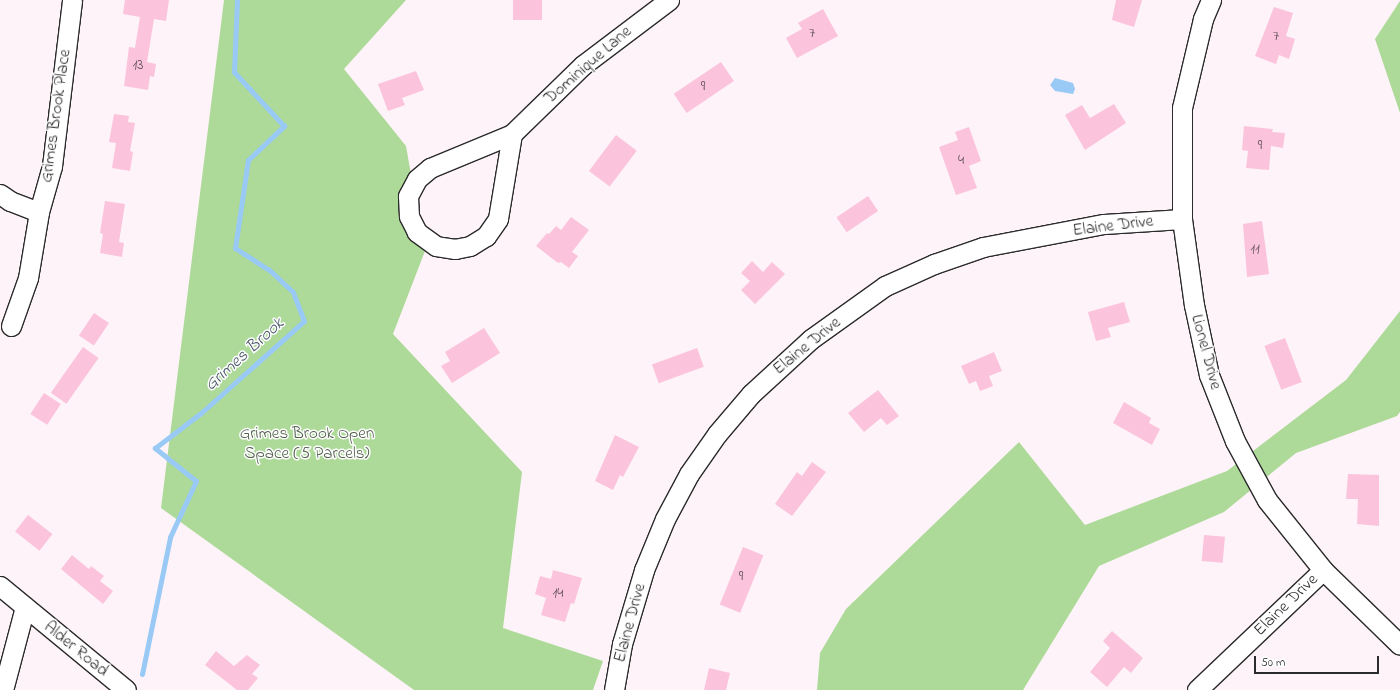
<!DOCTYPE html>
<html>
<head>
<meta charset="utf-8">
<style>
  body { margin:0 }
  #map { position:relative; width:1400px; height:690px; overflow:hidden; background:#fef3f8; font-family:"Indie Flower",sans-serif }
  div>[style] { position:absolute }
  .green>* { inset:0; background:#adda99 }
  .water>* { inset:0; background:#99c9f5 }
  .stream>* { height:5px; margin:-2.5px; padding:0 2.5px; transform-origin:2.5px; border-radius:2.5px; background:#99c9f5 }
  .building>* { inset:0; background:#fcc4dc; transform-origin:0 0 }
  .roads { filter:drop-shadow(1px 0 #2b2b2b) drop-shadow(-1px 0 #2b2b2b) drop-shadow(0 1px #2b2b2b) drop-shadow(0 -1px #2b2b2b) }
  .minor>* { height:19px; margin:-9.5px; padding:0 9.5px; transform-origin:9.5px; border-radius:9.5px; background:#fff }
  span { translate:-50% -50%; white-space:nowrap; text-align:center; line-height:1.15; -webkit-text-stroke:3px #fff; paint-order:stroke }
  .number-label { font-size:15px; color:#5f5157 }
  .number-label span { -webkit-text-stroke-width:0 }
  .street-label { font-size:17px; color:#2b2b2b }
  .park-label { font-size:17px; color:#52604c }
  .water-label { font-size:18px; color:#4c5a68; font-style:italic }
  .scale { position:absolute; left:1254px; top:656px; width:125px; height:18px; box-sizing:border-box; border:2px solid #2b2b2b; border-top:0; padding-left:5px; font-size:12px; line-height:14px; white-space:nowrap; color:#2b2b2b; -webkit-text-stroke:3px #fff; paint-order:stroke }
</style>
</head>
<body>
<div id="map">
  <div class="green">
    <i style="clip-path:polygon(224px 0,406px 0,344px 69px,406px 146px,409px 163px,425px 251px,393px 334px,522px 472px,503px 628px,603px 661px,593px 690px,414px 690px,161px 508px)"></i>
    <i style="clip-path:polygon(1400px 1px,1400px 113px,1375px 39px)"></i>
    <i style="clip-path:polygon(1400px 311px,1400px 412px,1397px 416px,1296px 453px,1224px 512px,1099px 566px,1023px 690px,817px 690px,820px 653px,846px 609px,1019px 442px,1085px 525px,1227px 471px,1346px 380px)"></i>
  </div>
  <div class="water">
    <i style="clip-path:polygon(1055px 78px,1073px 83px,1075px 89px,1073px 94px,1055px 91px,1050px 85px)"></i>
  </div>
  <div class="stream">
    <i style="left:142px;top:674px;width:140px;rotate:-78.4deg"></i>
    <i style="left:170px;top:537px;width:62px;rotate:-65.1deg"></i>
    <i style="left:196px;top:481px;width:53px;rotate:-141.2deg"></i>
    <i style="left:155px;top:448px;width:58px;rotate:-37.3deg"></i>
    <i style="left:201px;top:413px;width:138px;rotate:-41.8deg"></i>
    <i style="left:304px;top:321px;width:31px;rotate:-111deg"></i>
    <i style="left:293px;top:292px;width:33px;rotate:-137deg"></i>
    <i style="left:269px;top:270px;width:40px;rotate:-147.1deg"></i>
    <i style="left:235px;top:248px;width:89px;rotate:-81.6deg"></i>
    <i style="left:248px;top:160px;width:50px;rotate:-43.4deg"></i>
    <i style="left:284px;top:126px;width:74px;rotate:-132.8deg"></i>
    <i style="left:234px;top:72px;width:72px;rotate:-87.6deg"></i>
  </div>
  <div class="building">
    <i style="clip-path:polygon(125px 0,169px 0,166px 21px,154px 19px,147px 62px,156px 64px,154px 77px,150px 76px,148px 90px,124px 86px,129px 47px,135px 48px,140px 17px,123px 14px)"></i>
    <i style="left:513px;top:0;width:29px;height:20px"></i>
    <i style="clip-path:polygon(1116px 0,1142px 0,1134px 27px,1112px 20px)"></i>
    <i style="clip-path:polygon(1274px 7px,1293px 13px,1286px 36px,1295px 39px,1289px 59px,1279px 55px,1276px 64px,1255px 56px)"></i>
    <i style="clip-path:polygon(823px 9px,838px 36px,797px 58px,786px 38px,802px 29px,798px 23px)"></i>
    <i style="left:721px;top:62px;width:23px;height:57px;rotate:56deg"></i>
    <i style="clip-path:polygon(416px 71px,424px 90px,402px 98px,405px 105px,388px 111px,378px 84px)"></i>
    <i style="clip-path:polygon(1114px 104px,1126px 123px,1085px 150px,1065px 115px,1082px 105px,1090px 118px)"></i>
    <i style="clip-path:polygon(114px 114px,129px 116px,128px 122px,135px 123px,130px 151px,133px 152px,130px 171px,112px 168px,116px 143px,109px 142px)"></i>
    <i style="clip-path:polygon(1244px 126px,1273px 129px,1272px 132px,1285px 133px,1283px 148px,1271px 146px,1269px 170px,1246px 168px,1248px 151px,1242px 150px)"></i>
    <i style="clip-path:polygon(969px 127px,981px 161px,969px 166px,977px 188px,956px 195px,939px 147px,958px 140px,955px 132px)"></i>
    <i style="left:616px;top:135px;width:26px;height:45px;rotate:37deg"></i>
    <i style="left:868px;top:196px;width:18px;height:38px;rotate:56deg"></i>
    <i style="clip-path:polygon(105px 201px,125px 204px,119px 242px,124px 243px,122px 257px,100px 253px,103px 234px,100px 233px)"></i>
    <i style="clip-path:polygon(571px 217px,589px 230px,572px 252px,578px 256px,569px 268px,561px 262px,558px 263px,536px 246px,547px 233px,549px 234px,556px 226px,561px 230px)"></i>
    <i style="clip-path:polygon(1262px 221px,1269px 274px,1247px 277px,1243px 224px)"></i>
    <i style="clip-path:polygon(752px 261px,763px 272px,772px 262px,785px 274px,755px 304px,741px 290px,750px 281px,741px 273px)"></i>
    <i style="clip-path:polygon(1124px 302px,1130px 322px,1108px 328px,1111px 337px,1096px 341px,1088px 312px)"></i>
    <i style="left:94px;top:313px;width:18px;height:27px;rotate:34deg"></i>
    <i style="clip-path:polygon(484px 328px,500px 353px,452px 383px,441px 366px,450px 361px,445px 352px)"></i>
    <i style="left:1285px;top:338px;width:47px;height:22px;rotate:69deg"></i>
    <i style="left:83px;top:347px;width:19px;height:56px;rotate:35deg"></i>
    <i style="left:697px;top:348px;width:20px;height:48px;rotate:70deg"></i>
    <i style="clip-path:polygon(994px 352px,1002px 371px,989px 376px,993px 386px,980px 391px,976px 381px,969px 384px,961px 366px)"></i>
    <i style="clip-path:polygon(878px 390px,899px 416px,887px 425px,881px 418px,864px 432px,848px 413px)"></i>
    <i style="left:44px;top:393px;width:20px;height:25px;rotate:33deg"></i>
    <i style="clip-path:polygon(1124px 402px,1151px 418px,1149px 423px,1160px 429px,1152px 445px,1113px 423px)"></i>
    <i style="clip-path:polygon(615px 435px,639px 447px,623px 477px,620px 475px,613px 490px,595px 481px)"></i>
    <i style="clip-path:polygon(812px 462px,826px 472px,792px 516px,775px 504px,797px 472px,802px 476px)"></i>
    <i style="clip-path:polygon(1348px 474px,1379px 475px,1379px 526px,1357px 524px,1358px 499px,1346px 499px)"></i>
    <i style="left:28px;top:515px;width:31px;height:21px;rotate:38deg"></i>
    <i style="left:1204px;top:535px;width:21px;height:26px;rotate:5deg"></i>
    <i style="left:743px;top:547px;width:22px;height:62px;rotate:22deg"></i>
    <i style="clip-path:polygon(72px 555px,89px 569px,91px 566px,104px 576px,100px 581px,113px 591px,103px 604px,61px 569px)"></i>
    <i style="clip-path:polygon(553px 570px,582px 578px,574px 604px,571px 603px,565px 622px,541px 615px,546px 598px,535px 594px,540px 576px,551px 579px)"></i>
    <i style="clip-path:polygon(1112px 631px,1143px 658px,1131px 673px,1124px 667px,1107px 687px,1090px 672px,1110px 648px,1103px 641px)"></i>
    <i style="clip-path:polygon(216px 651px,234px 666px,247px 655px,260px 665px,252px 674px,258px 678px,248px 690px,237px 690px,205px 665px)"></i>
    <i style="clip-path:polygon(709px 668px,730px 673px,726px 690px,704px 690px)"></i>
  </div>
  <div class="roads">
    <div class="minor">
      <i style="left:1211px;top:0;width:21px;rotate:113deg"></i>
      <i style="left:1203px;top:19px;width:91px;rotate:103.3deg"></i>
      <i style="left:1182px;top:108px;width:111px;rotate:90deg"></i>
      <i style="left:1182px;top:219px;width:87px;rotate:82.1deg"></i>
      <i style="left:1194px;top:305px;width:72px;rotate:77.9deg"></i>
      <i style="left:1209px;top:375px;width:71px;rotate:68.5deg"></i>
      <i style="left:1235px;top:441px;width:67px;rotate:61.5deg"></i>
      <i style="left:1267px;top:500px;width:90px;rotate:51.3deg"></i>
      <i style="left:1323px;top:570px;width:107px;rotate:44.2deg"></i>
      <i style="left:512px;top:134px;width:86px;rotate:99.4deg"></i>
      <i style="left:498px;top:219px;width:21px;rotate:125deg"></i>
      <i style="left:486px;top:236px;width:19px;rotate:148deg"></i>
      <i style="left:470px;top:246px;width:15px;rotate:169deg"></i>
      <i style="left:455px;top:249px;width:19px;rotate:-171deg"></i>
      <i style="left:436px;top:246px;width:24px;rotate:-144deg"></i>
      <i style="left:417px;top:232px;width:18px;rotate:-117deg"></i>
      <i style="left:409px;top:216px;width:20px;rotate:-93deg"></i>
      <i style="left:408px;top:196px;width:19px;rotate:-62deg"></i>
      <i style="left:417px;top:179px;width:17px;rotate:-40deg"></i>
      <i style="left:430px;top:168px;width:89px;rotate:-22.5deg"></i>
      <i style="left:512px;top:134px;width:99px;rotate:-44.2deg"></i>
      <i style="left:583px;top:65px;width:108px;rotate:-37.1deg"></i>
      <i style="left:0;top:194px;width:12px;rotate:35deg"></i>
      <i style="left:10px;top:201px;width:31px;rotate:21deg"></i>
      <i style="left:11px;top:326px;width:51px;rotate:-70.5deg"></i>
      <i style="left:28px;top:278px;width:67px;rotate:-80.5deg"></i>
      <i style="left:39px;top:212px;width:48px;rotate:-74.2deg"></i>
      <i style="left:52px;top:166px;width:167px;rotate:-83.1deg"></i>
      <i style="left:0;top:586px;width:163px;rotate:39.5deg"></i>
      <i style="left:3px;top:690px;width:86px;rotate:-75.2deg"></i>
      <i style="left:614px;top:690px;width:47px;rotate:-80.1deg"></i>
      <i style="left:622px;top:644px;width:77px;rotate:-73.4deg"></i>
      <i style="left:644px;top:570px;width:55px;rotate:-67.6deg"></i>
      <i style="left:665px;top:519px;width:51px;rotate:-61.9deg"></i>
      <i style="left:689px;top:474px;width:49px;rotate:-55deg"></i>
      <i style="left:717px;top:434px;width:52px;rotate:-49.6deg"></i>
      <i style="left:751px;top:394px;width:81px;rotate:-42.5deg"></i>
      <i style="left:811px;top:339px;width:91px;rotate:-35.6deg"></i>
      <i style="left:885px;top:286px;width:54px;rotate:-24.2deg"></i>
      <i style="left:934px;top:264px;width:52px;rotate:-19.1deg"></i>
      <i style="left:983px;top:247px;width:123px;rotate:-10.8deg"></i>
      <i style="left:1104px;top:224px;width:78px;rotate:-3.7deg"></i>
      <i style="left:1197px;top:690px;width:174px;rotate:-43.6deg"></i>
    </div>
  </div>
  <div class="number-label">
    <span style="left:812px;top:34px">7</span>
    <span style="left:1276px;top:37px">7</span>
    <span style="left:138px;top:66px">13</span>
    <span style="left:703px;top:87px">9</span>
    <span style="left:1260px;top:146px">9</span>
    <span style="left:961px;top:161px">4</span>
    <span style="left:1255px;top:250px">11</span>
    <span style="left:741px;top:577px">9</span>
    <span style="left:558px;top:594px">14</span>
  </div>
  <div class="street-label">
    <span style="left:588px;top:65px;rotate:-41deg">Dominique Lane</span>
    <span style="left:56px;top:116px;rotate:-82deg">Grimes Brook Place</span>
    <span style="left:1113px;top:226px;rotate:-7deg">Elaine Drive</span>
    <span style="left:807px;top:346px;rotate:-39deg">Elaine Drive</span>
    <span style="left:1206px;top:352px;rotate:75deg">Lionel Drive</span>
    <span style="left:1286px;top:605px;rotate:-44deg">Elaine Drive</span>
    <span style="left:630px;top:623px;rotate:-75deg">Elaine Drive</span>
    <span style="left:76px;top:649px;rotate:39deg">Alder Road</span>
  </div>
  <div class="park-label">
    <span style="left:307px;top:444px">Grimes Brook Open<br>Space (5 Parcels)</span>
  </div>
  <div class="water-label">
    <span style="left:245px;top:355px;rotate:-42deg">Grimes Brook</span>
  </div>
  <div class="scale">50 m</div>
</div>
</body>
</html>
